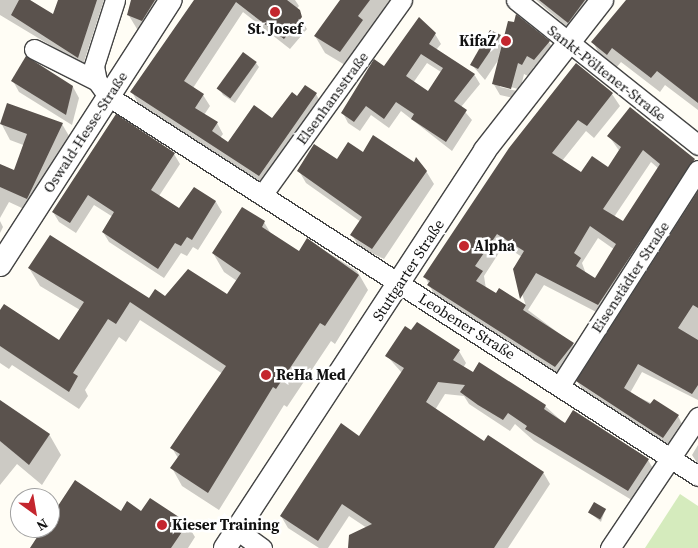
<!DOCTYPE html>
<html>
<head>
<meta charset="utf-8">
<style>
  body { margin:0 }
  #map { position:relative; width:698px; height:548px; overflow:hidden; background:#fffdf5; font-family:"Source Serif 4",serif }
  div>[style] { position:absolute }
  .green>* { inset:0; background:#d5ebbd }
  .shadow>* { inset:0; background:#0003 }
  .building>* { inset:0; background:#5a524d; transform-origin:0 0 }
  .roads { filter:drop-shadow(1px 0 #444) drop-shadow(-1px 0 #444) drop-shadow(0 1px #444) drop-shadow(0 -1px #444) }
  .minor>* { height:19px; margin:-9.5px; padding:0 9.5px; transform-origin:9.5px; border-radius:9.5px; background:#fff }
  .tertiary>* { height:22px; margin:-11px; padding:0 11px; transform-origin:11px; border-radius:11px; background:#fff }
  .dots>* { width:14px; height:14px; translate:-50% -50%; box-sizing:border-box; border:2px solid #fff; border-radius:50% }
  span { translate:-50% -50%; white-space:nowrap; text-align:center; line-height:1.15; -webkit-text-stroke:5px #fff; paint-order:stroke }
  .poi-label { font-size:15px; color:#111; font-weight:700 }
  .right { translate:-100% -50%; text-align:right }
  .left { translate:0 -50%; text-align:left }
  .street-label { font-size:15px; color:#111 }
  .north { position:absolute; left:10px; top:488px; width:50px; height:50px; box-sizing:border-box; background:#fff; border:1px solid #a0a0a0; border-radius:50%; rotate:148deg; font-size:14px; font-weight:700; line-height:20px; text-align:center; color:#111 }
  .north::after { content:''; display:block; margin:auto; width:18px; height:22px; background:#c4262e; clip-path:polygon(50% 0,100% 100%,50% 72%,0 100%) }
</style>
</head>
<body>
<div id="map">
  <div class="green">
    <i style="clip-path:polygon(680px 494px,698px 506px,698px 548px,645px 548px)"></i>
  </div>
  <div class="shadow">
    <i style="clip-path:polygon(0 0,30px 0,54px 16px,68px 0,104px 0,83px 65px,0 15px)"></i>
    <i style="clip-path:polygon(133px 0,167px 0,150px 35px,137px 29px,128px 14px)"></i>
    <i style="clip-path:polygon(196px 0,295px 0,299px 6px,295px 11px,307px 29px,290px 49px,243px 12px,193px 88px,203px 95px,210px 106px,204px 115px,217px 123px,223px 134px,220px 138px,228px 144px,273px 120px,298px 98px,316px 94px,322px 105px,266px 186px,138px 103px,132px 92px)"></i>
    <i style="clip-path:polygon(341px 0,400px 0,350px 68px,325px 53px,315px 36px)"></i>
    <i style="clip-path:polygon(536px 0,602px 0,574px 33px)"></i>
    <i style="clip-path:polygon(628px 0,698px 0,698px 110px,665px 85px,660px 92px,621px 62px,616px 68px,601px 57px,593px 42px)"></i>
    <i style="clip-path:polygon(evenodd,435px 34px,441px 44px,436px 50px,474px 74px,480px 84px,461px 107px,472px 120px,452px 151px,401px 111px,389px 128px,371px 115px,360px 131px,348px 123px,343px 113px,384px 68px,435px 34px,427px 63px,441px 72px,428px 93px,413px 83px,427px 63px)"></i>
    <i style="clip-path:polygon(evenodd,500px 36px,504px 43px,549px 42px,556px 54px,541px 71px,534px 67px,528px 76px,524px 74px,518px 99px,500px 95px,493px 83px,499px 59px,485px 80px,472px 65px,500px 36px,500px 84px,518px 89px,517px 91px,500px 87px,500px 84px)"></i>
    <i style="clip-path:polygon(256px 63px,259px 67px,235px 103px,223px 95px,220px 90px)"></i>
    <i style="clip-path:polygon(13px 81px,73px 87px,79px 98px,72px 125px,19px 92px)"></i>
    <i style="clip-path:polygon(evenodd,612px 94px,620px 106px,594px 138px,586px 131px,562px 161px,581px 174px,608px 169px,620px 152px,609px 136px,630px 109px,698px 166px,606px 317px,544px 285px,528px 310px,573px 344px,580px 356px,563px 379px,436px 298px,425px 277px,510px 148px,612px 94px,651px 162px,659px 169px,624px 223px,614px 217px,651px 162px,612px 94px,598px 238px,615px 250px,595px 280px,586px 274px,582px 263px,598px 238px,612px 94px,504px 245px,522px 257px,514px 269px,526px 306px,500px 289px,496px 295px,486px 289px,484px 276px,504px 245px)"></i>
    <i style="clip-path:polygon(8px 104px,62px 124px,72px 141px,37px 215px,9px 202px,0 218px,0 165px,15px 172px,26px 146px,10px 140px,1px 123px)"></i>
    <i style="clip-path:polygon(116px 116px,174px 154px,180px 164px,159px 196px,179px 209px,194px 188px,216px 202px,222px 212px,198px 250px,193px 247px,187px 256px,181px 253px,164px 278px,109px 242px,103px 232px,113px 217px,94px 205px,76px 233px,59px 222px,53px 212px)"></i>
    <i style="clip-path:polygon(363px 154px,426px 171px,434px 184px,384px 259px,359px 247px,352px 235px,361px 222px,306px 183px,299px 171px)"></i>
    <i style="clip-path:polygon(698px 190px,698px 400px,642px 372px,630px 393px,678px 416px,682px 424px,668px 445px,582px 389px,577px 381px)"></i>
    <i style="clip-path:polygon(0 221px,3px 227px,0 233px)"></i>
    <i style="clip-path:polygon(264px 222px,271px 234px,299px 253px,308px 240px,357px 271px,368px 290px,335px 344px,331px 341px,287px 407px,284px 405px,219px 510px,182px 486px,172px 468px,178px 458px,172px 448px,223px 374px,140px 320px,126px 342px,119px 337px,85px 390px,88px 396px,79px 409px,12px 365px,9px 369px,0 363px,0 312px,60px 342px,80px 310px,40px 286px,29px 268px,149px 300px,227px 296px,237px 281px,224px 272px,213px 253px)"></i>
    <i style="clip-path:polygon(411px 331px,459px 351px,466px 363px,463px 368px,545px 406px,565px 424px,648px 460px,655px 472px,635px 502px,534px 441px,515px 424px,510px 431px,469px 404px,464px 396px,445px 394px,435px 410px,485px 443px,543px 472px,550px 484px,508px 548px,349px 548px,367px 528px,349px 516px,328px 548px,319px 548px,288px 528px,281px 516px,359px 437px,402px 373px,387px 356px)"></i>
    <i style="clip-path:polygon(0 402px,49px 434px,61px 455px,42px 485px,17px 464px,0 485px)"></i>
    <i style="clip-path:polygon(698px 445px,698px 464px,692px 455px)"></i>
    <i style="clip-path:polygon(605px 510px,601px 522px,589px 512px)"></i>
    <i style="clip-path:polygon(121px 512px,187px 524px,195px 537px,188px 548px,30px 548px,44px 528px,50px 528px,50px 519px)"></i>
  </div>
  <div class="building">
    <i style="clip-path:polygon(19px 0,30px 0,53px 14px,58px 0,97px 0,78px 58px,11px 15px)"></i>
    <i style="clip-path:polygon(131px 0,155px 0,142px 21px,127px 15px)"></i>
    <i style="clip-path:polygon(194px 0,287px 0,300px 10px,302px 17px,284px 39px,236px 2px,184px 81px,204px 94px,195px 108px,218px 122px,212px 131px,228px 142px,254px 105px,272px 118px,292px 92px,297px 96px,305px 85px,317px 93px,259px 176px,130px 92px)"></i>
    <i style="clip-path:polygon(340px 0,370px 0,358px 16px,363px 20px,340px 52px,314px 36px)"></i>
    <i style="clip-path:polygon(539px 0,585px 0,568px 23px)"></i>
    <i style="clip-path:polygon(626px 0,698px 0,698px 103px,657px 71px,651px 78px,612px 48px,607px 55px,591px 42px)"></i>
    <i style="clip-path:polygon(516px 14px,550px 41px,534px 60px,527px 56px,522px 65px,518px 63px,511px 89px,492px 84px,508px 21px,514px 22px)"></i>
    <i style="clip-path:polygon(evenodd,419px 17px,436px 33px,429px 44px,475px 74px,454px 101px,467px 110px,446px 142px,411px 119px,414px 114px,396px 102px,384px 119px,366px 106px,354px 122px,341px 113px,374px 59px,384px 66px,419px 17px,421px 54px,443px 68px,428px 91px,406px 76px,421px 54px)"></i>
    <i style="clip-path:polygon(490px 30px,501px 35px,478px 69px,470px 65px)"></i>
    <i style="left:243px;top:52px;width:17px;height:45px;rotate:36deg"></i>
    <i style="clip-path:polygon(26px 56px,73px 86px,66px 115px,11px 81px)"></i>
    <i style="clip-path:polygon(evenodd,576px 63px,613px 93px,587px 126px,578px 120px,552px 153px,581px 172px,592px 156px,608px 167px,621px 147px,607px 136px,630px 107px,695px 159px,598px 305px,536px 273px,520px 299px,513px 269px,524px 251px,497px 234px,475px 266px,483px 271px,476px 281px,496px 293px,499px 288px,526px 305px,523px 310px,574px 343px,555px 367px,427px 285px,430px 281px,423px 277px,509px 148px,576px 63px,643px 150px,660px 164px,623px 221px,603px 209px,643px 150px,576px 63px,590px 226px,616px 244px,595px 278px,576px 266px,581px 258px,574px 253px,590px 226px)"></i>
    <i style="clip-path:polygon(7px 103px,63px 123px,27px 199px,0 187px,0 164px,14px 170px,27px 134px,0 124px)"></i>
    <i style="clip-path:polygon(116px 114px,175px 153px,151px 190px,179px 208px,194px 187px,216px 201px,192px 240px,187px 237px,181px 246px,175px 243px,158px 269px,102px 232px,114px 212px,88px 195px,70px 223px,52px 212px)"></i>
    <i style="clip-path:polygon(373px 135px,414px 162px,416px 157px,427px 171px,372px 249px,350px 235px,362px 217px,297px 171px,314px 144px,337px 159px,348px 142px,363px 152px)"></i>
    <i style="clip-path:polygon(698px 191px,698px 308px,693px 305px,678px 328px,698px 340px,698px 385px,692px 394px,638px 364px,624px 388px,650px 404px,654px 399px,679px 415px,663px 438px,576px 381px)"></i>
    <i style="clip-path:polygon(242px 207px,265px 221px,262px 227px,299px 251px,307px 238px,359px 275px,325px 326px,320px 323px,276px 389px,273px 387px,208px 493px,170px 468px,180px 454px,170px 448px,226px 366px,130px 302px,116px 324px,108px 319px,73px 373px,78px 376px,69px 392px,0 346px,0 310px,4px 304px,59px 340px,84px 302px,28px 268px,50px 235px,149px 298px,155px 289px,165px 296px,188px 269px,227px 294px,241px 273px,212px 253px)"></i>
    <i style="clip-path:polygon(417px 322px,460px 350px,453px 360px,473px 372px,479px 362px,546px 405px,544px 409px,565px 423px,573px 410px,649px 459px,628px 491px,525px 429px,527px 426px,508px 413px,503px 420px,478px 405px,460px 392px,465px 385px,438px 382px,426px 402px,484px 441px,488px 435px,544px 472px,494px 548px,348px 548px,349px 535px,372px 524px,342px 504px,318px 541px,280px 516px,341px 423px,359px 436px,404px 368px,385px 356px,405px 326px,411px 330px)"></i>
    <i style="clip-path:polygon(0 400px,50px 434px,29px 465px,0 441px)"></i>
    <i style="clip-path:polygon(75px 480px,121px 511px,127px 501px,141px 511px,150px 498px,188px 523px,171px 548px,30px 548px,43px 528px,50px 528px,50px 518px)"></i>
    <i style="left:594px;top:502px;width:14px;height:12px;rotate:30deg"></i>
  </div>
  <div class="roads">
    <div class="minor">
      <i style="left:115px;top:0;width:69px;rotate:107.7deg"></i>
      <i style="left:94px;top:66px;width:15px;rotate:79deg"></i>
      <i style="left:97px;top:81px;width:19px;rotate:54deg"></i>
      <i style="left:108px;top:96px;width:702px;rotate:32.78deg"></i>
      <i style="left:516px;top:0;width:233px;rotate:38.5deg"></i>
      <i style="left:34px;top:49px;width:71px;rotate:26.9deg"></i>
      <i style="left:262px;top:195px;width:240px;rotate:-54.3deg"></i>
      <i style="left:561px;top:384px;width:254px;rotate:-57.4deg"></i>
      <i style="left:237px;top:530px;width:31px;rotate:36deg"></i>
      <i style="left:610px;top:548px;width:158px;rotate:-56.1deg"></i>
    </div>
    <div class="tertiary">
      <i style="left:0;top:265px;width:315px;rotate:-57.2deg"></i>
      <i style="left:225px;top:548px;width:475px;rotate:-56.8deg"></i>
      <i style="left:485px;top:150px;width:190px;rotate:-52deg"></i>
    </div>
  </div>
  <div class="dots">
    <i style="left:275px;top:12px;background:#c4262e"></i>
    <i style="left:506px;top:41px;background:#c4262e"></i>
    <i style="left:464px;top:246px;background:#c4262e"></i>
    <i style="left:266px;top:375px;background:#c4262e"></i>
    <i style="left:162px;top:525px;background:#c4262e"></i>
  </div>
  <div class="poi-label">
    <span style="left:275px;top:29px">St. Josef</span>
    <span class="right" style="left:496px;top:41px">KifaZ</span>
    <span class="left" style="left:474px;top:246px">Alpha</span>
    <span class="left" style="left:276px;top:375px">ReHa Med</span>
    <span class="left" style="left:172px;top:525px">Kieser Training</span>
  </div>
  <div class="street-label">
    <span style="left:607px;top:73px;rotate:38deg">Sankt-Pöltener-Straße</span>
    <span style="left:332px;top:98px;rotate:-54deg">Elsenhansstraße</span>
    <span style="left:85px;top:132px;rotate:-57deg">Oswald-Hesse-Straße</span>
    <span style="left:408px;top:270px;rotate:-57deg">Stuttgarter Straße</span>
    <span style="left:630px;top:277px;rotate:-57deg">Eisenstädter Straße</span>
    <span style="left:467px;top:326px;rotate:32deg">Leobener Straße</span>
  </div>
  <div class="north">N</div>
</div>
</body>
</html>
